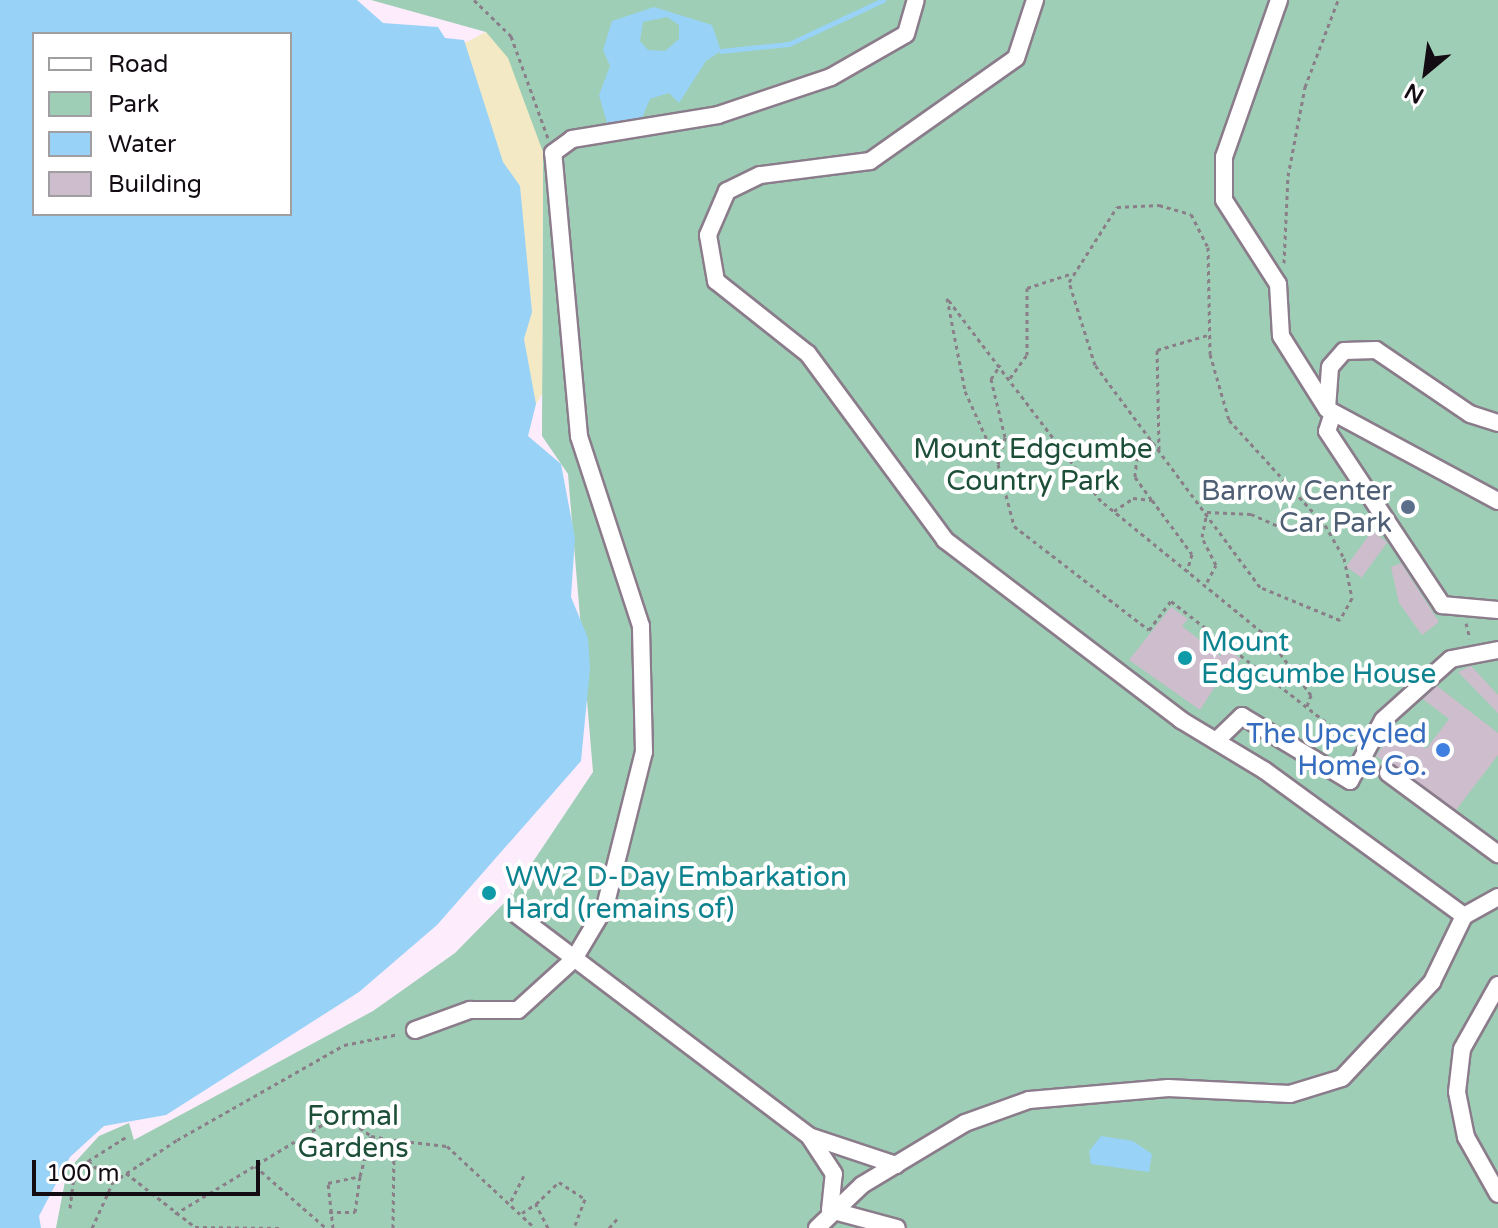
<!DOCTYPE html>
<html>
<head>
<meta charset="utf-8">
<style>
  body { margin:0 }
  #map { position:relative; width:1498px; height:1228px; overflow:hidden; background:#fdecfc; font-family:"Varela Round",sans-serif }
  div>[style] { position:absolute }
  .green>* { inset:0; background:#9eceb5 }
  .sand>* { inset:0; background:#f3e9c4 }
  .water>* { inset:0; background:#99d2f7 }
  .stream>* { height:5px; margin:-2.5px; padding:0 2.5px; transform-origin:2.5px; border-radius:2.5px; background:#99d2f7 }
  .building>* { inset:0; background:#cdbdcd; transform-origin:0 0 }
  .path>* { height:3px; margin-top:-1.5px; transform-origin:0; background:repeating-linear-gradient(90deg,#8a7e89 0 4px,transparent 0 8px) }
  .roads { filter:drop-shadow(2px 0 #8b7c8b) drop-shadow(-2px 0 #8b7c8b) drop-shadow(0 2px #8b7c8b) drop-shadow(0 -2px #8b7c8b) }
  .minor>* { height:16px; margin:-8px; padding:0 8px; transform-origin:8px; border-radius:8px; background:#fff }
  .dots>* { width:22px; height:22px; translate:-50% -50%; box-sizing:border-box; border:4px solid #fff; border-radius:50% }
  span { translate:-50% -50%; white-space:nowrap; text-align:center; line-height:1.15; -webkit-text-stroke:8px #fff; paint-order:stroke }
  .park-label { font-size:28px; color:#1c4e38 }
  .service-label { font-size:28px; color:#4e5e75 }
  .right { translate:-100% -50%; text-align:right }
  .culture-label { font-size:28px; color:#0d838f }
  .left { translate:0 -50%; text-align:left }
  .shop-label { font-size:28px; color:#366cbe }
  .legend { position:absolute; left:32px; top:32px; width:260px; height:184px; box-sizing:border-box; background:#fff; border:2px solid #a19ea1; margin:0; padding:10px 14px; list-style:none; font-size:24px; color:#130d13 }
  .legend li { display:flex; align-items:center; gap:16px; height:40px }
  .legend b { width:40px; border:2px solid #a19ea1 }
  .north { position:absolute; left:1386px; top:32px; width:80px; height:80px; -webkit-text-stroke:6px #fff; paint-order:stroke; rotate:209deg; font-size:22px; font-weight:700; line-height:32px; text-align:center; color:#130d13 }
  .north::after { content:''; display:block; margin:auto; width:28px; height:36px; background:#130d13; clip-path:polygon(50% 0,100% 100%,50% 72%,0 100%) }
  .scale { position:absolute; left:32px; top:1160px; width:228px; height:36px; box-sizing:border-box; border:4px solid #130d13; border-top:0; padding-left:10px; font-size:24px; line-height:28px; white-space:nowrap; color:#130d13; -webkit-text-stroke:6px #fff; paint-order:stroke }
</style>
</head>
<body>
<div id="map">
  <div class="green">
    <i style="clip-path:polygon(371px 0,1498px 0,1498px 1228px,56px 1228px,67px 1171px,99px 1136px,129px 1123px,134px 1140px,373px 1011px,455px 953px,508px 899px,593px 772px,568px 474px,542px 436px,543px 152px,486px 32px)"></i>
  </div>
  <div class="sand">
    <i style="clip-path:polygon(486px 32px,508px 58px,543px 152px,542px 394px,536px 404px,514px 407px,453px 49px)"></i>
  </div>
  <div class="water">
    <i style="clip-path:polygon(evenodd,0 0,357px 0,383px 23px,438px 27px,445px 38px,464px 40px,503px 162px,520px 186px,532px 312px,524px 339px,536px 404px,528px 436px,561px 464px,575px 538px,571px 597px,588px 638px,590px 668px,581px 761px,437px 925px,359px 992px,166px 1115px,104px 1126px,70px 1157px,39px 1216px,41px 1228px,0 1228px,0 0,34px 34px,290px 34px,290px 214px,34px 214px,34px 34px)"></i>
    <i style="clip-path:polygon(evenodd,654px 7px,712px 25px,721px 51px,706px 61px,679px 103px,669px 93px,650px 99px,642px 118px,607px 123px,599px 95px,610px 66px,603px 50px,612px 21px,654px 7px,667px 17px,679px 25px,679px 39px,665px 51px,648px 50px,640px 41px,643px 22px,667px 17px)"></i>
    <i style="clip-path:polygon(1101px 1136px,1133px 1141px,1152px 1154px,1149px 1172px,1091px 1164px,1089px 1151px)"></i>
  </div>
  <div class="stream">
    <i style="left:721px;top:51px;width:68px;rotate:-5.9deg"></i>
    <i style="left:789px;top:44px;width:104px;rotate:-25.1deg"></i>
  </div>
  <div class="building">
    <i style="left:1372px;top:531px;width:19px;height:44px;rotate:36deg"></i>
    <i style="clip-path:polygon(1401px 563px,1439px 622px,1422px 635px,1399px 603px,1391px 567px)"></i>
    <i style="clip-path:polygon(1171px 607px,1188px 619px,1182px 626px,1220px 656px,1226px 648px,1241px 659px,1230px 674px,1225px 671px,1200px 710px,1129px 660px)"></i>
    <i style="clip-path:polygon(1471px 666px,1498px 695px,1498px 713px,1458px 672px)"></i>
    <i style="clip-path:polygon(1437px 686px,1498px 733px,1498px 755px,1456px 810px,1376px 756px,1397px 726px,1426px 749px,1449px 719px,1423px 699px)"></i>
  </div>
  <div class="path">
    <i style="left:474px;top:0;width:52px;rotate:44.2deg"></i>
    <i style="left:511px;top:36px;width:109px;rotate:70.1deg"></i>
    <i style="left:1159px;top:205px;width:33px;rotate:16deg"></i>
    <i style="left:1191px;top:214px;width:37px;rotate:63deg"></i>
    <i style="left:1208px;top:247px;width:107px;rotate:88.9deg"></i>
    <i style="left:1210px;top:354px;width:69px;rotate:73.9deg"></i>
    <i style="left:1229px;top:420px;width:142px;rotate:47.6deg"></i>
    <i style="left:1325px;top:525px;width:38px;rotate:60deg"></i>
    <i style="left:1344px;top:558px;width:41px;rotate:78.7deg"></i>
    <i style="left:1352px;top:598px;width:25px;rotate:119deg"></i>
    <i style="left:1340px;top:620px;width:87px;rotate:-157.6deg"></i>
    <i style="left:1260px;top:587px;width:277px;rotate:-126.6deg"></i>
    <i style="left:1095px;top:365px;width:87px;rotate:-107.4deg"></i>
    <i style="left:1069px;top:282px;width:89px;rotate:-57.4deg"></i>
    <i style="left:1117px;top:207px;width:42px;rotate:-2.7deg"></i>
    <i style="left:1284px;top:263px;width:87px;rotate:-87.4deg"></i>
    <i style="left:1288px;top:176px;width:91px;rotate:-79.2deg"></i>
    <i style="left:1305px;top:87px;width:93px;rotate:-69.2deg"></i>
    <i style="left:1010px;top:378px;width:29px;rotate:-54deg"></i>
    <i style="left:1027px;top:355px;width:67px;rotate:-90deg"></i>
    <i style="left:1027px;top:288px;width:48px;rotate:-18.1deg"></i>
    <i style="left:1152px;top:440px;width:23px;rotate:131deg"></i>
    <i style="left:1137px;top:457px;width:20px;rotate:96deg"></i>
    <i style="left:1135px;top:477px;width:29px;rotate:54deg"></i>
    <i style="left:1159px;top:450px;width:100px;rotate:-91.1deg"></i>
    <i style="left:1157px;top:350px;width:56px;rotate:-16.5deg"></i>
    <i style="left:998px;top:464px;width:28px;rotate:-75deg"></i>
    <i style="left:1005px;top:437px;width:60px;rotate:-103.6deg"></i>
    <i style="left:991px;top:379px;width:17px;rotate:-57deg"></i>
    <i style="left:1114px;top:511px;width:23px;rotate:-34deg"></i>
    <i style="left:1133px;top:498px;width:19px;rotate:6deg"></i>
    <i style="left:1152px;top:500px;width:67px;rotate:53.5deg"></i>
    <i style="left:1192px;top:554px;width:18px;rotate:106deg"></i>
    <i style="left:1207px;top:512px;width:44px;rotate:2.6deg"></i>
    <i style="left:1251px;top:514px;width:45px;rotate:23.7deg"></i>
    <i style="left:1292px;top:532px;width:32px;rotate:-13deg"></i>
    <i style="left:1207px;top:582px;width:19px;rotate:-62deg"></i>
    <i style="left:1216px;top:565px;width:31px;rotate:-117deg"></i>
    <i style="left:1202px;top:537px;width:25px;rotate:-79deg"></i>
    <i style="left:1466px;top:623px;width:16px;rotate:76deg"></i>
    <i style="left:1307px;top:706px;width:12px;rotate:-70deg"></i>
    <i style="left:1311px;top:695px;width:72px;rotate:-126.6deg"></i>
    <i style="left:1268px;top:637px;width:215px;rotate:-140.8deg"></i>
    <i style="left:1101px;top:501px;width:255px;rotate:-127.2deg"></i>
    <i style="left:947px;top:298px;width:95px;rotate:79deg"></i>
    <i style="left:965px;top:391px;width:80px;rotate:65.7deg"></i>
    <i style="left:998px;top:464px;width:64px;rotate:75.5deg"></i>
    <i style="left:1014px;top:526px;width:170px;rotate:37.6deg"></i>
    <i style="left:1149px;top:630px;width:36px;rotate:-53deg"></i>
    <i style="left:1171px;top:601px;width:231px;rotate:38deg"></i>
    <i style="left:88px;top:1161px;width:45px;rotate:-32.3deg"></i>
    <i style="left:255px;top:1166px;width:94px;rotate:41.1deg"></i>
    <i style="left:126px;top:1173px;width:88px;rotate:38deg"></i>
    <i style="left:195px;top:1227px;width:88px;rotate:0.7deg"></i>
    <i style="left:511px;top:1201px;width:29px;rotate:-63deg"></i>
    <i style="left:70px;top:1208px;width:26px;rotate:-83deg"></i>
    <i style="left:73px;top:1182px;width:26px;rotate:-54deg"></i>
    <i style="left:88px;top:1161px;width:33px;rotate:40deg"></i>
    <i style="left:329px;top:1212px;width:26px"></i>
    <i style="left:355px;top:1212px;width:36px;rotate:-82deg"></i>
    <i style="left:522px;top:1213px;width:17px;rotate:-33deg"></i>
    <i style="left:175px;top:1214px;width:193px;rotate:-31.2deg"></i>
    <i style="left:340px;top:1114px;width:38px;rotate:35deg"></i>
    <i style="left:371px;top:1136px;width:23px;rotate:10deg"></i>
    <i style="left:92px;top:1228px;width:51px;rotate:-65.5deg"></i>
    <i style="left:113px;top:1182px;width:77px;rotate:-33.3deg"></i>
    <i style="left:177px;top:1140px;width:192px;rotate:-29.6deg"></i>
    <i style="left:344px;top:1045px;width:56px;rotate:-11.3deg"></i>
    <i style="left:333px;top:1228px;width:45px;rotate:-96.3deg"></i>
    <i style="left:328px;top:1183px;width:33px;rotate:-12deg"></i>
    <i style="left:360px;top:1176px;width:41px;rotate:-74.6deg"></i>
    <i style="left:393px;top:1228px;width:88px;rotate:-89.3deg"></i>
    <i style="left:394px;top:1140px;width:53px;rotate:6.5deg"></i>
    <i style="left:447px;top:1146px;width:120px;rotate:43deg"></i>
    <i style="left:548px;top:1228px;width:27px;rotate:-117deg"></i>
    <i style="left:536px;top:1204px;width:32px;rotate:-44deg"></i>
    <i style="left:559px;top:1182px;width:31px;rotate:33deg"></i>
    <i style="left:585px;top:1199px;width:31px;rotate:111deg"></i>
    <i style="left:609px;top:1228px;width:12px;rotate:-48deg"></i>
  </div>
  <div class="roads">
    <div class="minor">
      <i style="left:1035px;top:0;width:61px;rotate:108.1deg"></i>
      <i style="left:1016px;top:58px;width:179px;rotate:144.8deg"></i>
      <i style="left:870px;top:161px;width:111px;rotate:172.7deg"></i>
      <i style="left:760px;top:175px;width:37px;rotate:154deg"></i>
      <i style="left:727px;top:191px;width:48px;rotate:113.4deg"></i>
      <i style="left:708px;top:235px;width:47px;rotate:80.1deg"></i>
      <i style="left:716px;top:281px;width:117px;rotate:38.4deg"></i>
      <i style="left:808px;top:354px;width:231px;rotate:53.6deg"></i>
      <i style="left:945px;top:540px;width:297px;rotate:37.3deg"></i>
      <i style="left:1181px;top:720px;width:97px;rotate:31.1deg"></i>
      <i style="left:1264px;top:770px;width:248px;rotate:36.1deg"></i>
      <i style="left:1279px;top:0;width:166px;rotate:109.3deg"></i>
      <i style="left:1224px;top:157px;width:43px;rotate:90deg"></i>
      <i style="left:1224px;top:200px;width:100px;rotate:57.3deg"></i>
      <i style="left:1278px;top:284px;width:52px;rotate:86.7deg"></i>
      <i style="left:1281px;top:336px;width:86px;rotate:57.8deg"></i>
      <i style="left:1333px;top:413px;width:19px;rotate:108deg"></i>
      <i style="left:1327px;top:431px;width:209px;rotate:56.5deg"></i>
      <i style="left:1442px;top:605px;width:56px;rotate:5.1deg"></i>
      <i style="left:1498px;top:423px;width:29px;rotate:-162deg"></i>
      <i style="left:1470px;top:414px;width:114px;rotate:-145.8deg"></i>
      <i style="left:1376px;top:350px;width:32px;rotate:178deg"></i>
      <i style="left:1344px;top:351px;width:21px;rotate:131deg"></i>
      <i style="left:1330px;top:367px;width:42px;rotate:94.1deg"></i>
      <i style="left:1327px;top:409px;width:194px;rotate:28.3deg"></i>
      <i style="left:1216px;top:741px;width:36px;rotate:-44deg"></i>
      <i style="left:1242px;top:716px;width:126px;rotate:31deg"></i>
      <i style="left:1350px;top:781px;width:69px;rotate:-61.6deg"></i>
      <i style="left:1383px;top:720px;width:91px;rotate:-41.9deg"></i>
      <i style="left:1451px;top:659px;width:48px;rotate:-10.8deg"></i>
      <i style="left:1388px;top:773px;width:137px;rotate:36.4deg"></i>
      <i style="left:517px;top:915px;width:366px;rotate:37.1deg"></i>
      <i style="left:1498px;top:985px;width:73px;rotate:119.4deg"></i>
      <i style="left:1462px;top:1049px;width:43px;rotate:96.6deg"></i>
      <i style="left:1457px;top:1092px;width:46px;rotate:78.7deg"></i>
      <i style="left:1466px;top:1137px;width:65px;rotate:60.7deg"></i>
      <i style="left:415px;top:1030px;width:59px;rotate:-20deg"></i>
      <i style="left:470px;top:1010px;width:48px"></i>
      <i style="left:518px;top:1010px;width:76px;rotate:-42.3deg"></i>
      <i style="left:574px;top:959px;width:61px;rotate:-59.2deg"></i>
      <i style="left:605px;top:907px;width:160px;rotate:-75.9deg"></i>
      <i style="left:644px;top:752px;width:126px;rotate:-91.4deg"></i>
      <i style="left:641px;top:626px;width:200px;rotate:-108.1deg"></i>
      <i style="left:579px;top:436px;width:284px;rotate:-95.2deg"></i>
      <i style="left:553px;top:153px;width:24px;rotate:-36deg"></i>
      <i style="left:572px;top:139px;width:148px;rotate:-9.3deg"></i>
      <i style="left:718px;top:115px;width:119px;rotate:-18.6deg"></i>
      <i style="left:831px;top:77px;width:86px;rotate:-29.8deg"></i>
      <i style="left:906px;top:34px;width:35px;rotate:-74deg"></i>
      <i style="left:830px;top:1210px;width:36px;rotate:-84deg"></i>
      <i style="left:834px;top:1174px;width:45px;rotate:-123.3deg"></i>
      <i style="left:809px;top:1136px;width:92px;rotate:18.4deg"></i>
      <i style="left:830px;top:1210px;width:69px;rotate:15deg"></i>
      <i style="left:817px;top:1228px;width:62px;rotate:-43.7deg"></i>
      <i style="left:862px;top:1185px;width:120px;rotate:-31deg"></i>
      <i style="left:965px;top:1123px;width:68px;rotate:-19.8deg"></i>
      <i style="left:1029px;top:1100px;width:140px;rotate:-4.9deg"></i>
      <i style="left:1168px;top:1088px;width:122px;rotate:2.8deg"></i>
      <i style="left:1290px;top:1094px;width:54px;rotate:-17.1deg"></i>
      <i style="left:1342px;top:1078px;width:132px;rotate:-46.8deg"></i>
      <i style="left:1432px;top:982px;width:73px;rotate:-64.1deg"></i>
      <i style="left:1464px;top:916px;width:39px;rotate:-29deg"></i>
    </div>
  </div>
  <div class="dots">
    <i style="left:1408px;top:507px;background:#5c6f8a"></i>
    <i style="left:1185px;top:658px;background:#0f9aa8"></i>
    <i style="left:1443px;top:750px;background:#3f7fe0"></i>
    <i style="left:489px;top:893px;background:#0f9aa8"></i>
  </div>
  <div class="park-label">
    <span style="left:1033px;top:465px">Mount Edgcumbe<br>Country Park</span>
    <span style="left:353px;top:1132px">Formal<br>Gardens</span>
  </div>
  <div class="service-label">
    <span class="right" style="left:1392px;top:507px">Barrow Center<br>Car Park</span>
  </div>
  <div class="culture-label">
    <span class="left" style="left:1201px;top:658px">Mount<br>Edgcumbe House</span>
    <span class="left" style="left:505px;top:893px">WW2 D-Day Embarkation<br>Hard (remains of)</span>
  </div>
  <div class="shop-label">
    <span class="right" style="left:1427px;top:750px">The Upcycled<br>Home Co.</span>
  </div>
  <ul class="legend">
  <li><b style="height:10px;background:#fff"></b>Road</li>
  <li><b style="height:22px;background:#9eceb5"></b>Park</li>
  <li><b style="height:22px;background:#99d2f7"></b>Water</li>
  <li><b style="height:22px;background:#cdbdcd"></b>Building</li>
  </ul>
  <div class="north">N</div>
  <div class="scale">100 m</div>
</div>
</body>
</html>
